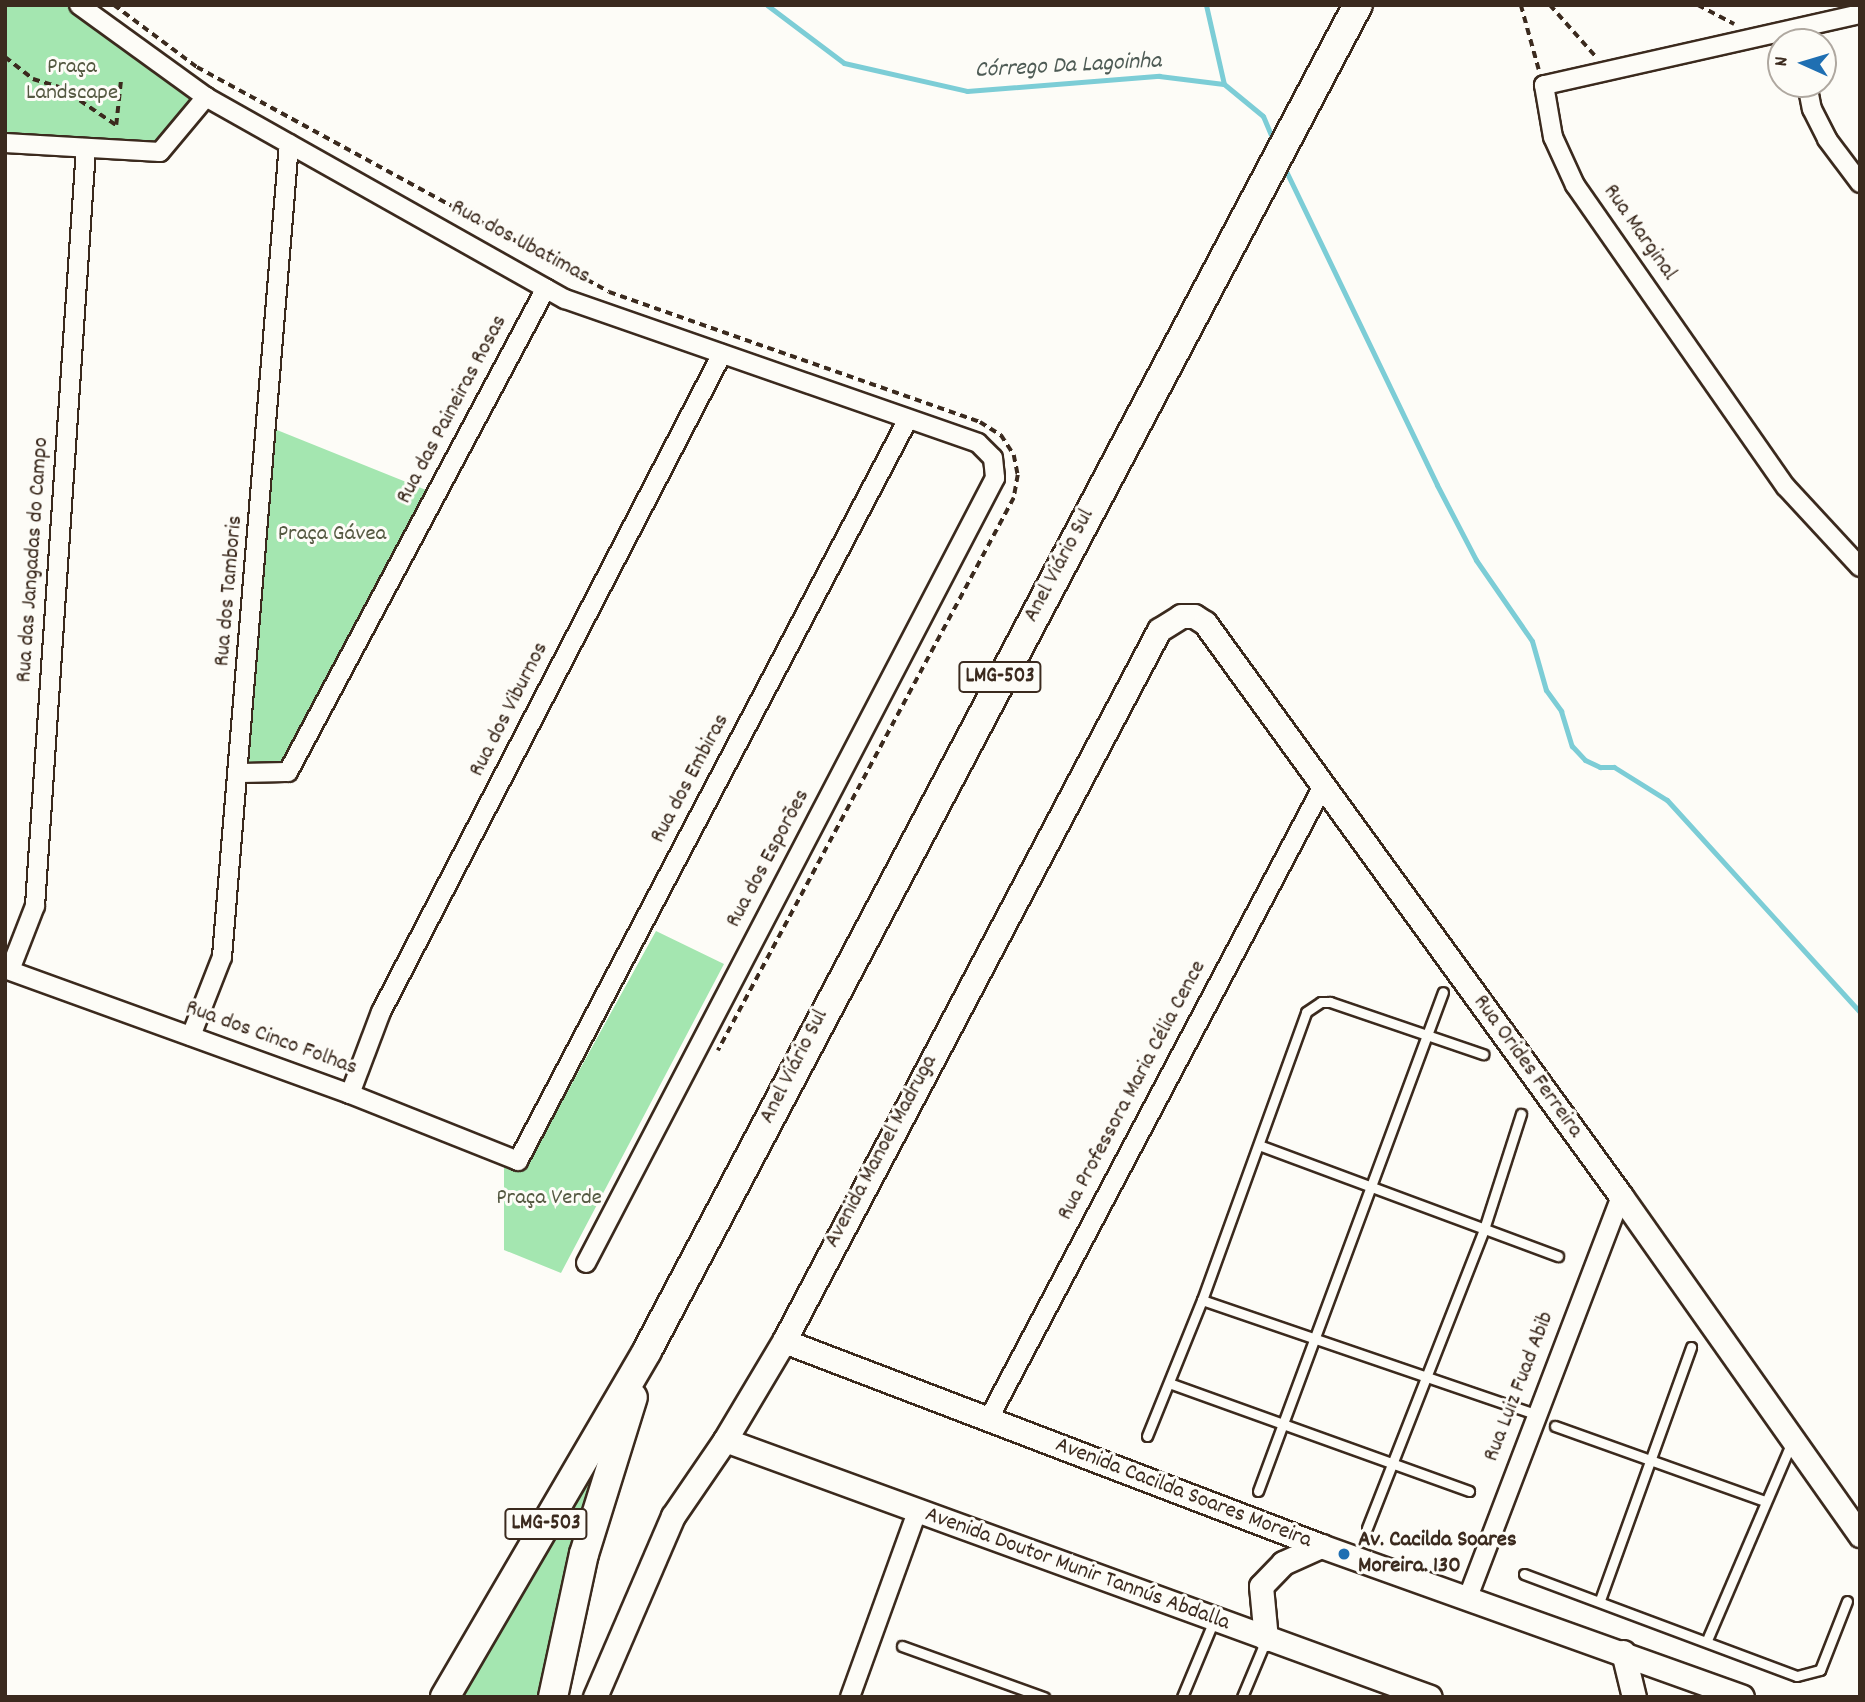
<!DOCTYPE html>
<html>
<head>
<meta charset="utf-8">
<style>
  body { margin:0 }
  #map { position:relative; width:1865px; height:1702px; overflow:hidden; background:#fdfcf7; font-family:Dekko,sans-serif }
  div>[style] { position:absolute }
  .green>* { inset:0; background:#a4e6b0 }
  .stream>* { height:5px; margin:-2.5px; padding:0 2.5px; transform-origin:2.5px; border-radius:2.5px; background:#7ccdd6 }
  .path>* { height:3.5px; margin-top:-1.75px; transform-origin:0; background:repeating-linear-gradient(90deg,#3b2a1e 0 7px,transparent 0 12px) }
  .roads { filter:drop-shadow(2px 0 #3b2a1e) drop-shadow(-2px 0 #3b2a1e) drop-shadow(0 2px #3b2a1e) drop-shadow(0 -2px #3b2a1e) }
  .service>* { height:9px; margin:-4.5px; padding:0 4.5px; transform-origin:4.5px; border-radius:4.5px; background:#fdfcf7 }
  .minor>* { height:18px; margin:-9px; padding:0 9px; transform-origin:9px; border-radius:9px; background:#fdfcf7 }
  .tertiary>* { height:23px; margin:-11.5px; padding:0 11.5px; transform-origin:11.5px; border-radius:11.5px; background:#fdfcf7 }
  .primary>* { height:28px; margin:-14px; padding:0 14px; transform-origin:14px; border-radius:14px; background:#fdfcf7 }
  .dots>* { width:19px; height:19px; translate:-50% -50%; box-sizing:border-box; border:4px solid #fdfcf7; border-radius:50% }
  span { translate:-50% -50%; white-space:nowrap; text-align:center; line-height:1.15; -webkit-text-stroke:6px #fdfcf7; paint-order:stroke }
  .shield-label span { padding:2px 5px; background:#fdfcf7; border:2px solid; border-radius:5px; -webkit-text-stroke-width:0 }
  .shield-label { font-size:21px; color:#3b2a1e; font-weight:700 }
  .park-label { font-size:23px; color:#555942 }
  .street-label { font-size:23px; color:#3b2a1e }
  .poi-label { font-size:23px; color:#3b2a1e; font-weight:700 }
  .left { translate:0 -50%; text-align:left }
  .water-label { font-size:24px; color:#4e5b55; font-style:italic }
  .frame { position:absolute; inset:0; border:7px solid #3b2a1e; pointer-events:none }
  .north { position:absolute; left:1767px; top:28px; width:70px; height:70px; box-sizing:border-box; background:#fdfcf7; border:2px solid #afa8a0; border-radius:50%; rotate:274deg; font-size:19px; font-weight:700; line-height:28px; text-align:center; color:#3b2a1e }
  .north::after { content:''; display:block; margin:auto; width:24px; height:32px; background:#1f6fb2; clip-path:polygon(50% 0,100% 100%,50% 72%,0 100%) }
</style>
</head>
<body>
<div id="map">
  <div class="green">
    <i style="clip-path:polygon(5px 5px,79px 5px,206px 97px,160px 152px,5px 143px)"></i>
    <i style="clip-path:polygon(267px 426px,436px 494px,288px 772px,240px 773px)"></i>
    <i style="clip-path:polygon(656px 931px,724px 964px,561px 1273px,504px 1250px,504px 1155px,528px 1158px,537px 1147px)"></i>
    <i style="clip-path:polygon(647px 1351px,553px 1697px,445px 1697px)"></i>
  </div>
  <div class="stream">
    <i style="left:767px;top:5px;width:96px;rotate:37deg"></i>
    <i style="left:844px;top:63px;width:126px;rotate:12.8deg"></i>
    <i style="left:967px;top:91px;width:193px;rotate:-4.5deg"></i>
    <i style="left:1159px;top:76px;width:65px;rotate:7deg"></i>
    <i style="left:1206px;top:5px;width:81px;rotate:77.2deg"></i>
    <i style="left:1224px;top:84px;width:50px;rotate:39.4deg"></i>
    <i style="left:1263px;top:116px;width:23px;rotate:67deg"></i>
    <i style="left:1286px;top:171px;width:348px;rotate:64.3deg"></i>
    <i style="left:1437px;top:485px;width:85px;rotate:62.5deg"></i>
    <i style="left:1476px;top:560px;width:98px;rotate:55.3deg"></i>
    <i style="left:1532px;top:641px;width:51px;rotate:74.1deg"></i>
    <i style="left:1546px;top:690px;width:26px;rotate:54deg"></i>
    <i style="left:1561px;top:711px;width:37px;rotate:73deg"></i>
    <i style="left:1572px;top:746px;width:19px;rotate:47deg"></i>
    <i style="left:1585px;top:760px;width:17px;rotate:25deg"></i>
    <i style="left:1600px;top:767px;width:14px"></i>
    <i style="left:1614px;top:767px;width:62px;rotate:31.9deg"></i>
    <i style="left:1667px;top:800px;width:287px;rotate:47.7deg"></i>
  </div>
  <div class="path">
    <i style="left:114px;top:5px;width:104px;rotate:36.8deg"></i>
    <i style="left:197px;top:67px;width:469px;rotate:28.6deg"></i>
    <i style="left:609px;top:292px;width:393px;rotate:19.3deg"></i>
    <i style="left:980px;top:422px;width:25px;rotate:32deg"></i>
    <i style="left:1001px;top:435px;width:24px;rotate:57deg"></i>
    <i style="left:1014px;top:455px;width:20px;rotate:79deg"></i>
    <i style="left:1018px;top:475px;width:23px;rotate:100deg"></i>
    <i style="left:1014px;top:498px;width:627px;rotate:118.16deg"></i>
    <i style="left:1521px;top:5px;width:67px;rotate:74.5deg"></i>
    <i style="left:1550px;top:5px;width:71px;rotate:48.4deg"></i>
    <i style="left:1698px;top:5px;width:41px;rotate:27.8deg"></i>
    <i style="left:5px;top:57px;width:36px;rotate:38deg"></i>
    <i style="left:33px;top:79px;width:28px;rotate:17deg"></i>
    <i style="left:60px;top:87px;width:68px;rotate:34.2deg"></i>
    <i style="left:116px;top:125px;width:47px;rotate:-83.9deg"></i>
  </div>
  <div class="roads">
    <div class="service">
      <i style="left:1259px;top:1145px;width:319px;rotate:20.4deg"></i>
      <i style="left:1202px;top:1300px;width:352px;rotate:18.9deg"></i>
      <i style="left:1169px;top:1383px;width:319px;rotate:19.8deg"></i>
      <i style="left:1555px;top:1426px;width:222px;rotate:19.7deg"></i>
      <i style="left:1147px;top:1436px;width:147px;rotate:-68deg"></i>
      <i style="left:1202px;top:1300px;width:306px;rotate:-70.1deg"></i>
      <i style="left:1306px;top:1012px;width:18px;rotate:-34deg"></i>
      <i style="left:1321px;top:1002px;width:9px"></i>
      <i style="left:1330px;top:1002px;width:162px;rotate:18.8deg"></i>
      <i style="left:1258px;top:1491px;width:532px;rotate:-69.66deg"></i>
      <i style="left:1367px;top:1528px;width:321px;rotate:-68.6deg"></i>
      <i style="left:1484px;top:1229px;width:121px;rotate:-72.2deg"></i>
      <i style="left:1524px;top:1574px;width:291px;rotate:20.5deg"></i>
      <i style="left:1797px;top:1676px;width:24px;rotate:-15deg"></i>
      <i style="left:1820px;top:1670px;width:74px;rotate:-68.6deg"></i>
      <i style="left:1600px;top:1600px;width:269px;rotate:-70.2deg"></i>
      <i style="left:1707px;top:1640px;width:215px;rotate:-66.8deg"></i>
      <i style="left:902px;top:1646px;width:151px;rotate:19.8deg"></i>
      <i style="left:1182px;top:1697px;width:83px;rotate:-67.4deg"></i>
      <i style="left:1242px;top:1697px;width:62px;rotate:-67.2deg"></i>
    </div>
    <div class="minor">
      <i style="left:79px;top:5px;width:157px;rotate:35.9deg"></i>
      <i style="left:206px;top:97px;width:412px;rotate:29.4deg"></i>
      <i style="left:565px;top:299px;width:437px;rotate:19.2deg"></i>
      <i style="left:978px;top:443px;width:21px;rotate:45deg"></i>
      <i style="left:993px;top:458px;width:20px;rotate:84deg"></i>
      <i style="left:995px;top:478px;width:885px;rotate:117.52deg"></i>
      <i style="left:1860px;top:14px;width:324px;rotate:167.3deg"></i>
      <i style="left:1544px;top:85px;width:53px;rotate:80.2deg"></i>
      <i style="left:1553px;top:137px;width:53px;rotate:65.4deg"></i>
      <i style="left:1575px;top:185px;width:368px;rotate:55.1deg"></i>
      <i style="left:1786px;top:487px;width:109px;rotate:47.2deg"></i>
      <i style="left:1807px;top:84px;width:25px;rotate:79deg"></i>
      <i style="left:1812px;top:109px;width:34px;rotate:63deg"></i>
      <i style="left:1827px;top:139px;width:55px;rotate:53.1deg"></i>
      <i style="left:5px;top:143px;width:155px;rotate:3.3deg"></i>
      <i style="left:160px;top:152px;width:72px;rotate:-50.1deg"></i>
      <i style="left:240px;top:773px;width:48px;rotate:-1.2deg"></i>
      <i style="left:288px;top:772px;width:548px;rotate:-61.94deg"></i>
      <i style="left:5px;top:969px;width:367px;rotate:19.9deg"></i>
      <i style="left:350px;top:1094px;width:181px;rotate:21.7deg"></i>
      <i style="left:518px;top:1161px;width:838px;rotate:-62.27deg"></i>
      <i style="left:10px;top:970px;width:69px;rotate:-68.7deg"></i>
      <i style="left:35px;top:906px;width:760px;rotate:-86.15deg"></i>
      <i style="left:191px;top:1036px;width:85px;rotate:-68.6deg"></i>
      <i style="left:222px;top:957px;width:816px;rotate:-85.29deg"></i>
      <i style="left:350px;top:1094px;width:88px;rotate:-69.3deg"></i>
      <i style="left:381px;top:1012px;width:741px;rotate:-62.61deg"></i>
      <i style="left:988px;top:1420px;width:717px;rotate:-62.15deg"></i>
      <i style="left:1468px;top:1597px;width:429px;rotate:-69.1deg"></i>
      <i style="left:850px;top:1697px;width:197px;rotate:-70.1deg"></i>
    </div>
    <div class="tertiary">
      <i style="left:784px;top:1341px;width:575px;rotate:20.89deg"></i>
      <i style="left:1321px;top:1546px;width:447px;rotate:19.7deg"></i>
      <i style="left:725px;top:1440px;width:750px;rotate:20.03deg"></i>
      <i style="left:1266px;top:1639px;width:53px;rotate:-95.4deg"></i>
      <i style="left:1261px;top:1586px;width:32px;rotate:-46deg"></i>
      <i style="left:1283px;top:1563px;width:42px;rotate:-24.1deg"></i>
      <i style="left:1623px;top:1652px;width:46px;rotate:76.3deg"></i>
      <i style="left:595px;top:1697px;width:197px;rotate:-66.7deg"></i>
      <i style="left:673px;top:1516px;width:92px;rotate:-55.6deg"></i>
      <i style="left:725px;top:1440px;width:115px;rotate:-59.2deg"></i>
      <i style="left:784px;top:1341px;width:804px;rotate:-62.19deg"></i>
      <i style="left:1159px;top:630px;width:26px;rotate:-32deg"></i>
      <i style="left:1181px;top:616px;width:13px"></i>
      <i style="left:1194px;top:616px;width:13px;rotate:32deg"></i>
      <i style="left:1205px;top:623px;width:708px;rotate:54.02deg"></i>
      <i style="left:1621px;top:1196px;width:415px;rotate:54.8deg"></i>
    </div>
    <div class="primary">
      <i style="left:445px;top:1697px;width:401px;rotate:-59.7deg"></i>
      <i style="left:647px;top:1351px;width:1522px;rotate:-62.16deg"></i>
      <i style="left:553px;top:1697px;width:146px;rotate:-77.8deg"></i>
      <i style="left:584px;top:1554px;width:164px;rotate:-72.7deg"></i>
    </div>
  </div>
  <div class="dots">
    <i style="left:1344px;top:1554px;background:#1f6fb2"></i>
  </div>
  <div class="shield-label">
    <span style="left:1000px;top:677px">LMG-503</span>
    <span style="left:546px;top:1524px">LMG-503</span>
  </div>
  <div class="park-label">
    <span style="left:72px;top:81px">Praça<br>Landscape</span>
    <span style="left:332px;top:535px">Praça Gávea</span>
    <span style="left:549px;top:1199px">Praça Verde</span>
  </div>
  <div class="street-label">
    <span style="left:1639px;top:233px;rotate:55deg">Rua Marginal</span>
    <span style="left:520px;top:243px;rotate:28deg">Rua dos Ubatimas</span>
    <span style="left:453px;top:410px;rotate:-62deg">Rua das Paineiras Rosas</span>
    <span style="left:34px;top:560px;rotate:-86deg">Rua das Jangadas do Campo</span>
    <span style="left:1060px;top:566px;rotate:-62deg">Anel Viário Sul</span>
    <span style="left:230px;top:591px;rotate:-85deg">Rua dos Tamboris</span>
    <span style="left:510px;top:710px;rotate:-63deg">Rua dos Viburnos</span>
    <span style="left:691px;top:779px;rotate:-62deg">Rua dos Embiras</span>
    <span style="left:769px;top:859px;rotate:-62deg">Rua dos Esporões</span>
    <span style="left:271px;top:1039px;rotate:20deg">Rua dos Cinco Folhas</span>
    <span style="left:795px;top:1067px;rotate:-63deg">Anel Viário Sul</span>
    <span style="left:1527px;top:1067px;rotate:54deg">Rua Orides Ferreira</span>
    <span style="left:1133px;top:1091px;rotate:-62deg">Rua Professora Maria Célia Cence</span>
    <span style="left:882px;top:1152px;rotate:-62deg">Avenida Manoel Madruga</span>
    <span style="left:1520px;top:1387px;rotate:-69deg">Rua Luiz Fuad Abib</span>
    <span style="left:1183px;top:1494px;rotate:21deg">Avenida Cacilda Soares Moreira</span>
    <span style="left:1077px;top:1570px;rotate:20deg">Avenida Doutor Munir Tannús Abdalla</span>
  </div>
  <div class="poi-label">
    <span class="left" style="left:1358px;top:1554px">Av. Cacilda Soares<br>Moreira. 130</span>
  </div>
  <div class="water-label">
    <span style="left:1068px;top:67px;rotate:-3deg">Córrego Da Lagoinha</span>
  </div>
  <div class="frame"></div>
  <div class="north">N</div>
</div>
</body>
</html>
